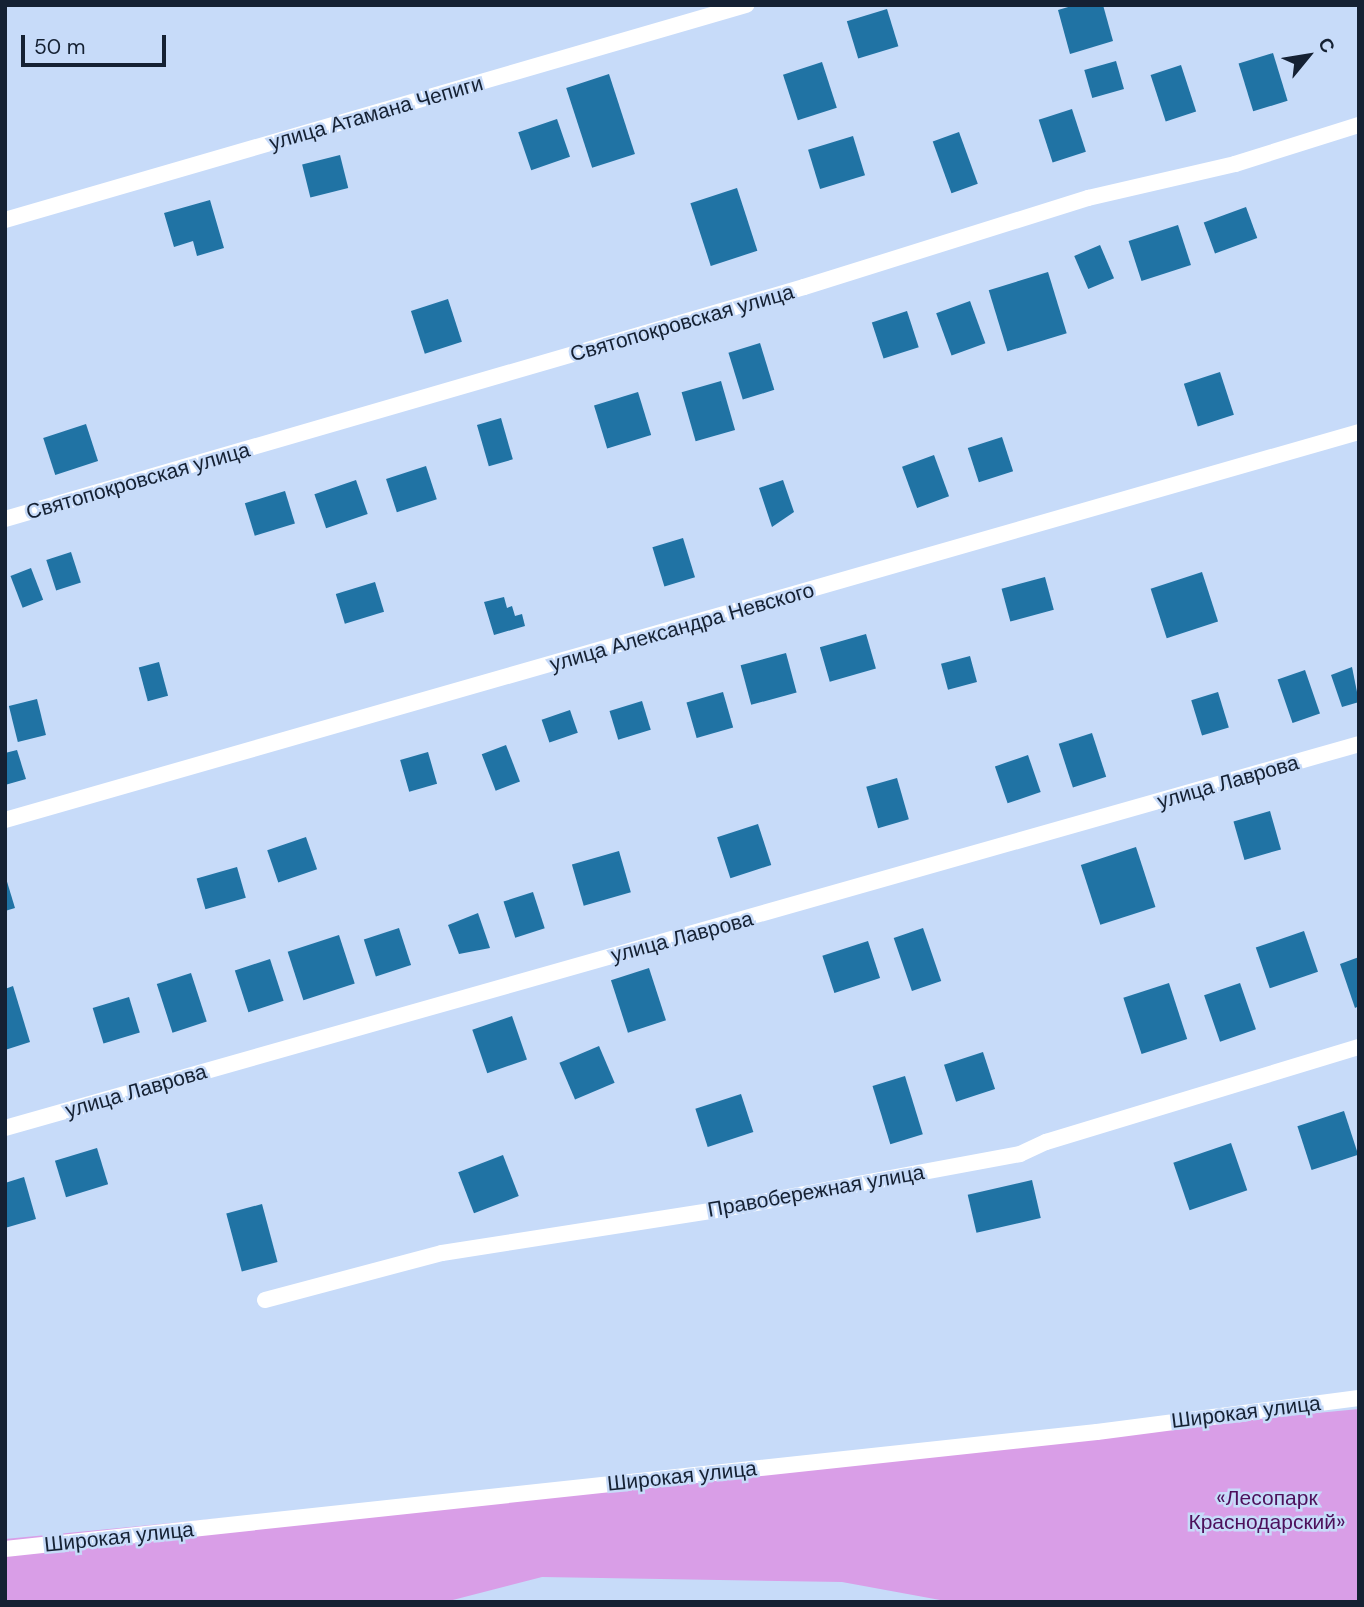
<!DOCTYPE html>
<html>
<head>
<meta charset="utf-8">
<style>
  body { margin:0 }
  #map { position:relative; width:1364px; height:1607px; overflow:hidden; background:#c7dbf9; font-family:"DM Sans",sans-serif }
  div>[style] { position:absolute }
  .green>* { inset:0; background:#d99ee7 }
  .building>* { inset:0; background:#2073a4; transform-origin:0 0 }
  .minor>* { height:16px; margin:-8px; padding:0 8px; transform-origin:8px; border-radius:8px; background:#fff }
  span { translate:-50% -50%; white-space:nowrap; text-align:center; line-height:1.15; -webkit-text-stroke:5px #c7dbf9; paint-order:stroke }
  .street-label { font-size:21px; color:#152133 }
  .park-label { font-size:21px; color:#4d105b }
  .frame { position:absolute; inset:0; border:7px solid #152133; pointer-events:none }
  .north { position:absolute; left:1273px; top:21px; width:70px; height:70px; -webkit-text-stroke:5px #c7dbf9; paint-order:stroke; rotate:60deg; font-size:19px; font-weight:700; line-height:28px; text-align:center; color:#152133 }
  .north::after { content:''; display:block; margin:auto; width:24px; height:32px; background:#152133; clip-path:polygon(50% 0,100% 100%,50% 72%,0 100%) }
  .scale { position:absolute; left:21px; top:35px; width:145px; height:32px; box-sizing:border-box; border:4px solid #152133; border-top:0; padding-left:9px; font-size:21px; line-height:24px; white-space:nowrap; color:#152133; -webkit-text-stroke:5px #c7dbf9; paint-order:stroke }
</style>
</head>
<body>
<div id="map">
  <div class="green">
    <i style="clip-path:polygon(1359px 1409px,1359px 1602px,951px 1602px,842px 1582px,542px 1577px,445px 1602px,5px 1602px,5px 1539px)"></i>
  </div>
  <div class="building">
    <i style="clip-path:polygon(1075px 5px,1103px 5px,1113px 41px,1070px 54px,1058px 10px)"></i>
    <i style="left:887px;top:9px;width:39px;height:42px;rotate:73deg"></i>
    <i style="left:1273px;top:53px;width:50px;height:36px;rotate:73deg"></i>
    <i style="left:1116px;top:61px;width:29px;height:33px;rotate:74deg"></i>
    <i style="left:822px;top:62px;width:48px;height:41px;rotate:72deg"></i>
    <i style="left:1181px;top:65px;width:49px;height:32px;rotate:72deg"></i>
    <i style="left:609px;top:74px;width:84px;height:45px;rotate:72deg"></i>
    <i style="left:1072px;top:109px;width:45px;height:35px;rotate:72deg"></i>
    <i style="left:557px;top:119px;width:40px;height:41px;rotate:71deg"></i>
    <i style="left:959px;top:132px;width:55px;height:28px;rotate:70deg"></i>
    <i style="left:853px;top:136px;width:41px;height:47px;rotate:73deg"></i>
    <i style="left:340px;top:155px;width:34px;height:39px;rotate:76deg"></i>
    <i style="left:737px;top:188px;width:66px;height:49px;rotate:72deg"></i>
    <i style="clip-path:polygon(210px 200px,224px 248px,197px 256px,193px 241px,174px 247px,164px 213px)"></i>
    <i style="left:1246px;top:207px;width:33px;height:45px;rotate:70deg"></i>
    <i style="left:1178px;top:225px;width:42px;height:52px;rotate:72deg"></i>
    <i style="left:1100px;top:245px;width:36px;height:28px;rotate:67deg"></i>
    <i style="left:1048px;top:272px;width:64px;height:62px;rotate:73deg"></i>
    <i style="left:448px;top:299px;width:45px;height:39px;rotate:72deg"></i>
    <i style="left:970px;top:301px;width:45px;height:36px;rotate:70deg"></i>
    <i style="left:907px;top:311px;width:38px;height:37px;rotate:72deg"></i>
    <i style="left:760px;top:343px;width:49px;height:33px;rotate:73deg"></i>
    <i style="left:1220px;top:372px;width:45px;height:38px;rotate:72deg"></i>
    <i style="left:721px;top:381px;width:51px;height:41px;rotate:74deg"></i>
    <i style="left:638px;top:392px;width:45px;height:46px;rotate:73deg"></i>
    <i style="left:501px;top:418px;width:43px;height:25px;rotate:74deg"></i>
    <i style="left:86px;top:424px;width:39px;height:45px;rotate:72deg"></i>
    <i style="left:1002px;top:437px;width:36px;height:36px;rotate:72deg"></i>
    <i style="left:934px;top:455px;width:44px;height:34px;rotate:70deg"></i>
    <i style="left:426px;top:466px;width:35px;height:42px;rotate:72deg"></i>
    <i style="left:356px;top:480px;width:36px;height:44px;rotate:71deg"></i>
    <i style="clip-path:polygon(783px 480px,794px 512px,772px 527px,759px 488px)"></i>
    <i style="left:285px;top:491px;width:34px;height:42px;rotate:73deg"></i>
    <i style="left:683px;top:538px;width:41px;height:32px;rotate:73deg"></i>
    <i style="left:71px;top:552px;width:32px;height:26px;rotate:72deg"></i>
    <i style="left:31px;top:568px;width:34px;height:22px;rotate:69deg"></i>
    <i style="left:1202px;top:572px;width:52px;height:54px;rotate:72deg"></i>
    <i style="left:1045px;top:577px;width:34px;height:45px;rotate:75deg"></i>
    <i style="left:375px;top:582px;width:31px;height:41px;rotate:73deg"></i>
    <i style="clip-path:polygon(504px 597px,507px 608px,512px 606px,515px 616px,522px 614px,525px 626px,494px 635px,484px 602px)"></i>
    <i style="left:866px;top:634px;width:36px;height:48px;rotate:74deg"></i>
    <i style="left:786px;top:653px;width:41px;height:47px;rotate:75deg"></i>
    <i style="left:970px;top:656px;width:27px;height:30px;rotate:75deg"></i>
    <i style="left:159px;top:662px;width:35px;height:21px;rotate:75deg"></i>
    <i style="clip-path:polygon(1352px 667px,1359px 702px,1342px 707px,1331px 675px)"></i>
    <i style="left:1305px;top:670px;width:46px;height:29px;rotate:71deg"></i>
    <i style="left:723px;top:692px;width:37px;height:38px;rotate:74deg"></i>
    <i style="left:1218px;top:692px;width:37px;height:28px;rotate:73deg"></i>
    <i style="left:37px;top:699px;width:37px;height:29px;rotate:76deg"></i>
    <i style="left:642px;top:701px;width:30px;height:34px;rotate:73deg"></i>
    <i style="left:570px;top:710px;width:24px;height:30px;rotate:71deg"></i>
    <i style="left:1092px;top:733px;width:46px;height:35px;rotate:72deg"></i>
    <i style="left:506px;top:745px;width:39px;height:26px;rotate:69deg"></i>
    <i style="clip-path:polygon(17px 750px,26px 779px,5px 785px,5px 753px)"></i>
    <i style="left:428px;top:752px;width:33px;height:29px;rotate:74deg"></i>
    <i style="left:1028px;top:755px;width:39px;height:35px;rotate:71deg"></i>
    <i style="left:897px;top:778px;width:43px;height:32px;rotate:74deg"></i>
    <i style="left:1270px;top:811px;width:40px;height:38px;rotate:74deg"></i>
    <i style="left:758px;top:824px;width:43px;height:43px;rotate:72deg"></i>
    <i style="left:306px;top:837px;width:34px;height:41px;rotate:71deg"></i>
    <i style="left:1136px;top:847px;width:63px;height:58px;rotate:72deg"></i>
    <i style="left:619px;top:851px;width:43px;height:49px;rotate:74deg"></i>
    <i style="left:237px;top:867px;width:32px;height:42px;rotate:74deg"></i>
    <i style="clip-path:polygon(5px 875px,15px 908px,5px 911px)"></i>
    <i style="left:533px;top:892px;width:38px;height:31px;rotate:72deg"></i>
    <i style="clip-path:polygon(478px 913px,490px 948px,459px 954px,448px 925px)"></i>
    <i style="left:399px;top:928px;width:39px;height:37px;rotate:72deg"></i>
    <i style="left:923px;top:928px;width:56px;height:31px;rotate:71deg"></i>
    <i style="left:1304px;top:931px;width:43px;height:51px;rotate:71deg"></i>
    <i style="left:339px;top:935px;width:51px;height:54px;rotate:72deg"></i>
    <i style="left:868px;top:941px;width:39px;height:48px;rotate:72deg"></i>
    <i style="clip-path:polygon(1359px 957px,1359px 1006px,1355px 1008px,1340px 964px)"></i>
    <i style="left:270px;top:959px;width:44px;height:37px;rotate:72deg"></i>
    <i style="left:649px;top:968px;width:55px;height:40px;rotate:72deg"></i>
    <i style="left:191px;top:973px;width:51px;height:36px;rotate:72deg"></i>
    <i style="left:1169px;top:983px;width:59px;height:48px;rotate:72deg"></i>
    <i style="left:1240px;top:983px;width:49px;height:38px;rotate:71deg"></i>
    <i style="clip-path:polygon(13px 986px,30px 1042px,5px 1050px,5px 989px)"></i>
    <i style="left:129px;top:997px;width:37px;height:38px;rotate:73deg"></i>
    <i style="left:512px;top:1016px;width:46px;height:42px;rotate:71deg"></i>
    <i style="left:599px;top:1046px;width:40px;height:43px;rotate:67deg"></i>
    <i style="left:983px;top:1052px;width:39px;height:41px;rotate:72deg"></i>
    <i style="left:905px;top:1076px;width:61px;height:34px;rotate:73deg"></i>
    <i style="left:741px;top:1094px;width:40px;height:48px;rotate:72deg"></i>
    <i style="left:1344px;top:1111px;width:46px;height:49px;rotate:72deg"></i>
    <i style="left:1231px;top:1143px;width:50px;height:61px;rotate:71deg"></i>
    <i style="left:97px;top:1148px;width:38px;height:44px;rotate:73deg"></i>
    <i style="left:503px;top:1155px;width:44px;height:48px;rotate:69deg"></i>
    <i style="clip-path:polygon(24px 1177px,36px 1219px,5px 1228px,5px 1183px)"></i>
    <i style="left:1032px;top:1180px;width:39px;height:66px;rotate:77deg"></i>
    <i style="left:262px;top:1204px;width:60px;height:37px;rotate:75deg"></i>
  </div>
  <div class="minor">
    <i style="left:5px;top:220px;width:772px;rotate:-16.18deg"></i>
    <i style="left:5px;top:519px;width:832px;rotate:-16.19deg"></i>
    <i style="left:804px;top:287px;width:298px;rotate:-17.4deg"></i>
    <i style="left:1088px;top:198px;width:151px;rotate:-13deg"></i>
    <i style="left:1235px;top:164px;width:130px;rotate:-17.5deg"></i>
    <i style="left:5px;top:820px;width:1408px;rotate:-15.99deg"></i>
    <i style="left:5px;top:1128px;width:1407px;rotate:-15.83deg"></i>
    <i style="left:265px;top:1300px;width:183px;rotate:-14.9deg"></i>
    <i style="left:442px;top:1253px;width:291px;rotate:-8.9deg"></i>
    <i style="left:729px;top:1208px;width:296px;rotate:-10.5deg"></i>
    <i style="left:1020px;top:1154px;width:29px;rotate:-25deg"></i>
    <i style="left:1046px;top:1142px;width:327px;rotate:-16.9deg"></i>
    <i style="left:5px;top:1549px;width:1098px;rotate:-6.12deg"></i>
    <i style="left:1097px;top:1432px;width:264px;rotate:-7.4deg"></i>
  </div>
  <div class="street-label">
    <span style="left:376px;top:113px;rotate:-16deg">улица Атамана Чепиги</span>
    <span style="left:682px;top:323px;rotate:-16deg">Святопокровская улица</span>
    <span style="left:138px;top:481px;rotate:-16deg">Святопокровская улица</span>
    <span style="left:682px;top:627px;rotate:-16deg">улица Александра Невского</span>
    <span style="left:1228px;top:782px;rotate:-16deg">улица Лаврова</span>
    <span style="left:682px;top:937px;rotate:-15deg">улица Лаврова</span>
    <span style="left:136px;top:1091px;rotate:-16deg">улица Лаврова</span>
    <span style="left:816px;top:1191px;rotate:-10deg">Правобережная улица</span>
    <span style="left:1246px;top:1412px;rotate:-7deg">Широкая улица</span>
    <span style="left:682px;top:1476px;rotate:-6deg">Широкая улица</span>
    <span style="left:119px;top:1537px;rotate:-6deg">Широкая улица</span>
  </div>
  <div class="park-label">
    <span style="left:1267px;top:1510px">«Лесопарк<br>Краснодарский»</span>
  </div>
  <div class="frame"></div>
  <div class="north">С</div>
  <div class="scale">50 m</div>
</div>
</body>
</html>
